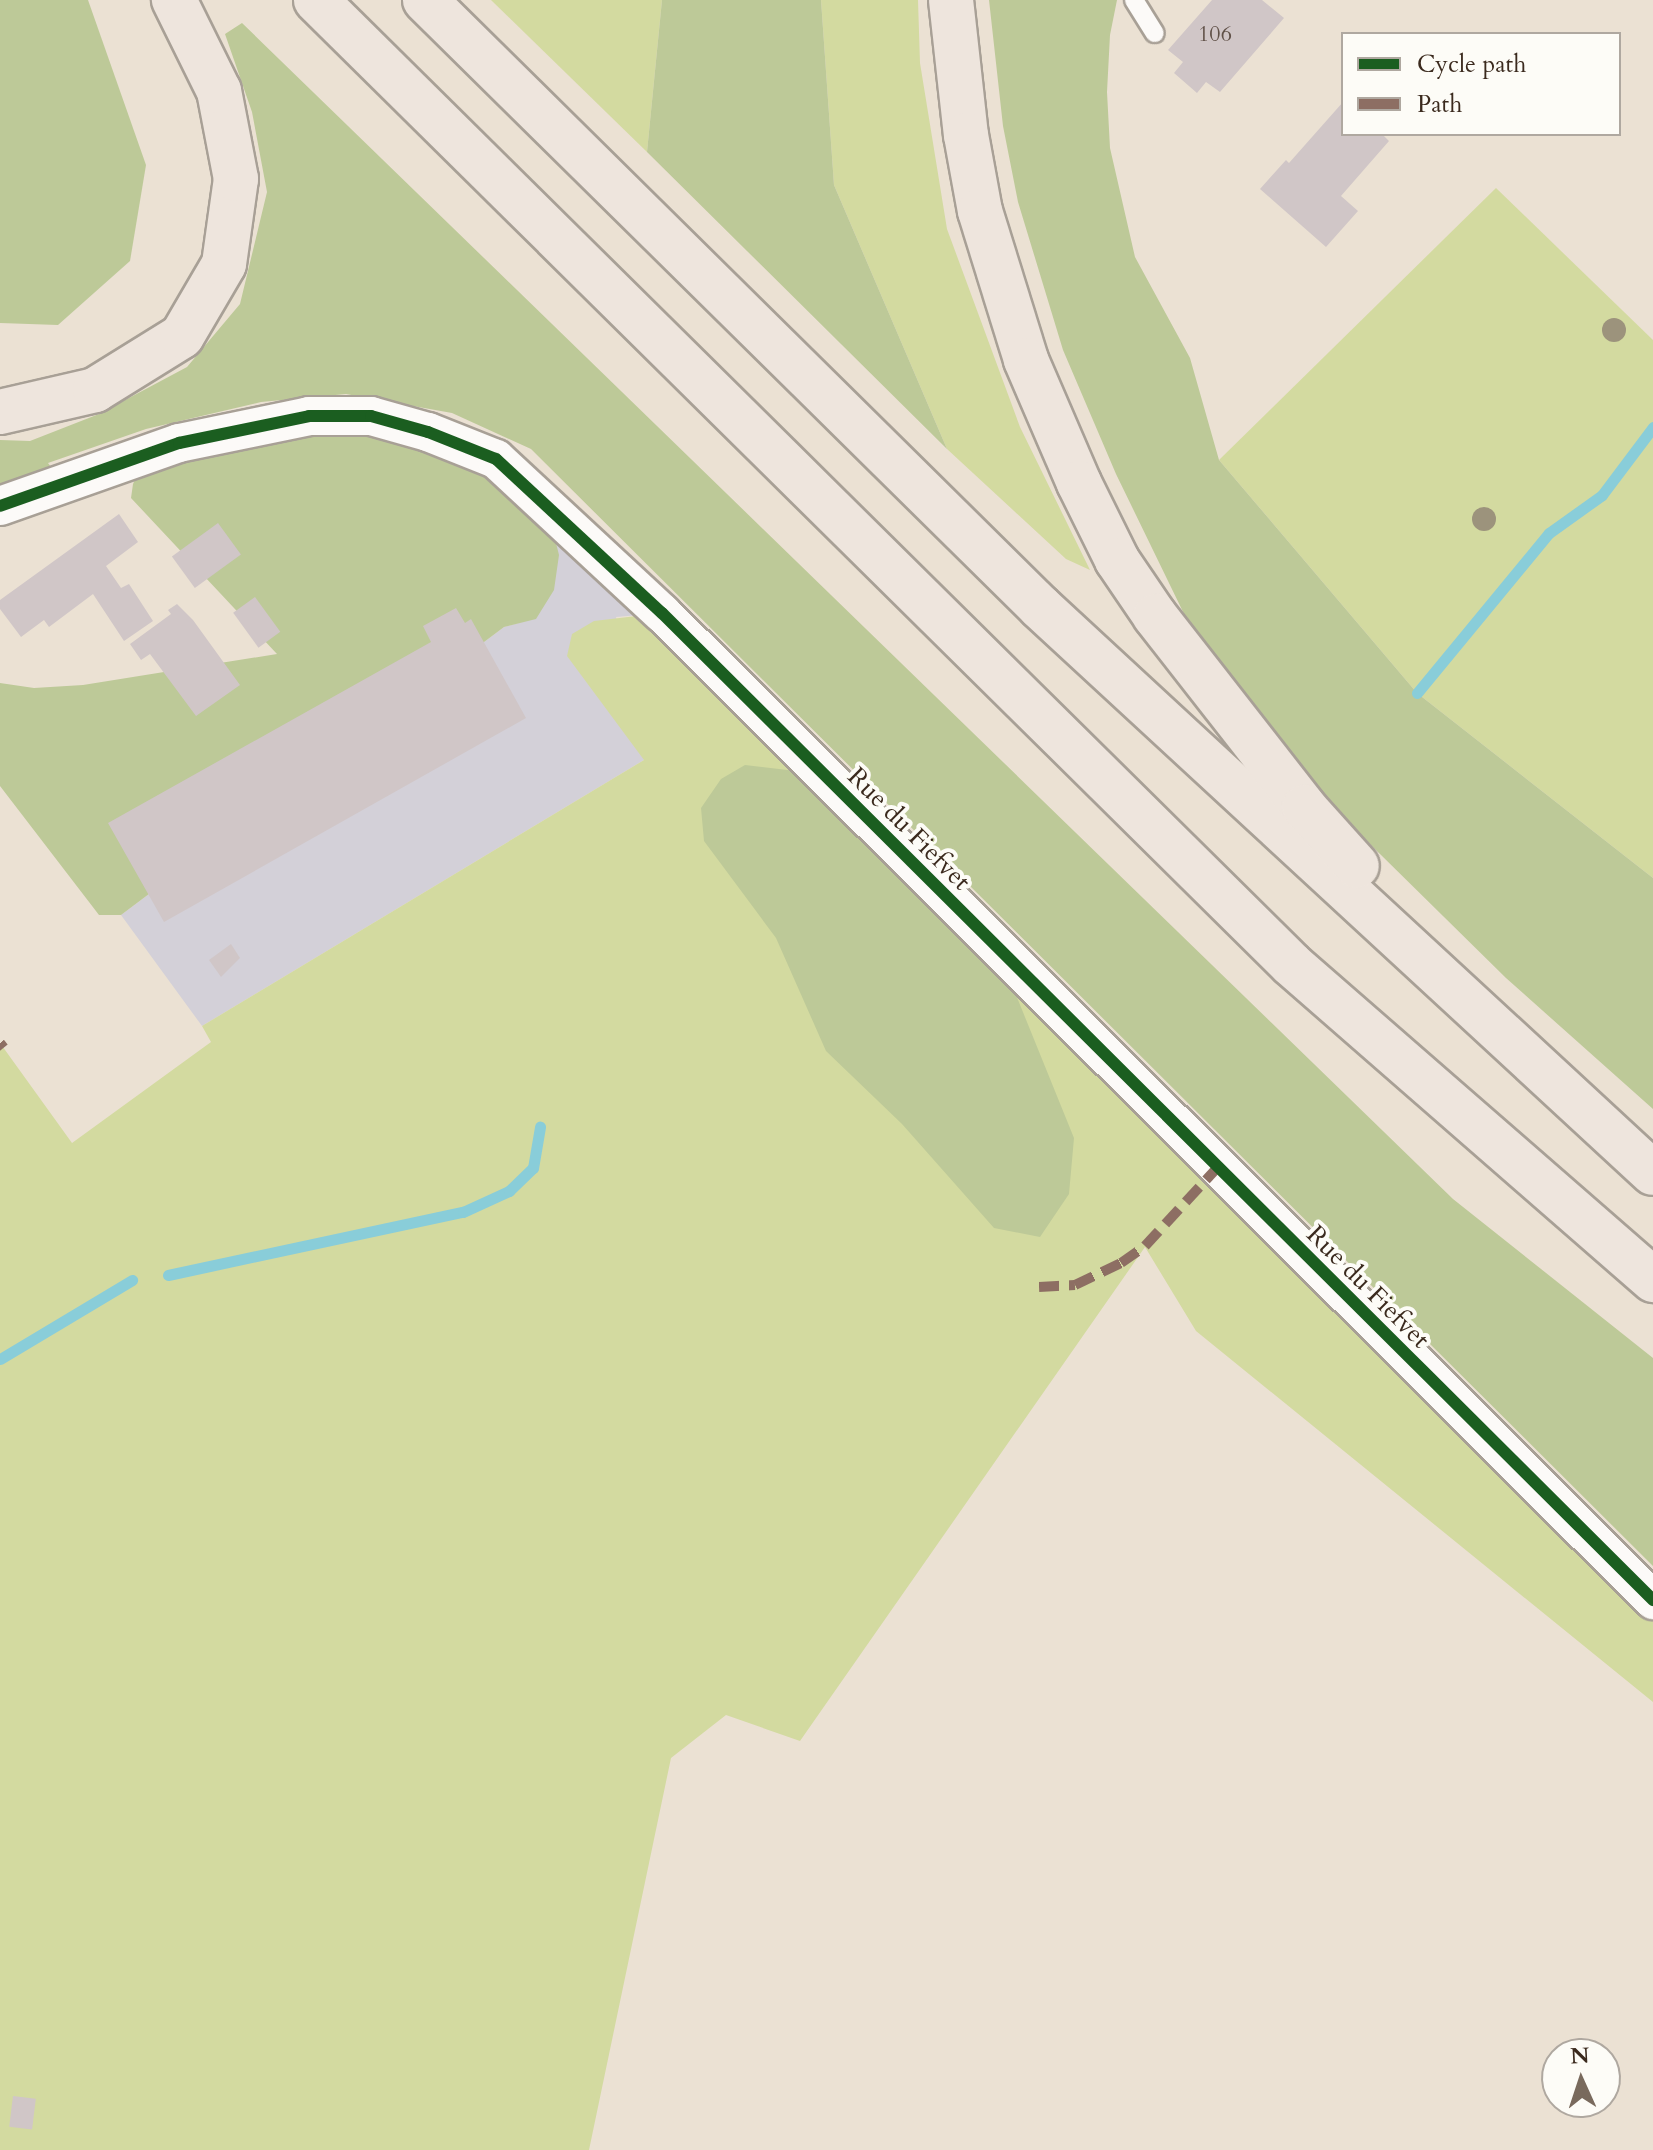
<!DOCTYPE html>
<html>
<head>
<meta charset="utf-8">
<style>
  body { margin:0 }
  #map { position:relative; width:1653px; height:2150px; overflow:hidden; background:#ebe1d3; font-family:Cardo,serif }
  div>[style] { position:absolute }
  .industrial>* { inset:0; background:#d3d0d8 }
  .green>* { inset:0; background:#d3daa0 }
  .forest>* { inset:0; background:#bdc998 }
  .stream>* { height:11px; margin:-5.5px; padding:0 5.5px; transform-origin:5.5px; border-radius:5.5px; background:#89cdd9 }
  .building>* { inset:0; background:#d0c6c7; transform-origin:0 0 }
  .roads { filter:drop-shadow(2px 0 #a8a096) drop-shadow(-2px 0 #a8a096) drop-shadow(0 2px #a8a096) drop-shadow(0 -2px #a8a096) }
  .lane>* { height:18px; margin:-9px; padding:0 9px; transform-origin:9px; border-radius:9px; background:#fcfaf8 }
  .street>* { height:38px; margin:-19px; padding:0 19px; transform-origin:19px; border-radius:19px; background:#fcfaf8 }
  .highway>* { height:44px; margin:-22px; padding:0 22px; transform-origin:22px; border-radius:22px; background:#eee5dd }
  .quiet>* { height:10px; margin-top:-5px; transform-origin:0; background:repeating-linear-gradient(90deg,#8d6e63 0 20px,transparent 0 30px) }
  .cycleway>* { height:12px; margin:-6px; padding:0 6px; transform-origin:6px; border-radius:6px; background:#1b5e20 }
  .trees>* { width:24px; height:24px; margin:-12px; border-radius:50%; background:#9c937c }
  span { translate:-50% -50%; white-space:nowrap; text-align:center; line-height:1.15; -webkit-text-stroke:8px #fdfcf7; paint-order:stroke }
  .number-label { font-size:22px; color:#605148 }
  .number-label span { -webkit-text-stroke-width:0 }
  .street-label { font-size:26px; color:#3b2a1e }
  .legend { position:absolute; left:1341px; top:32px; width:280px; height:104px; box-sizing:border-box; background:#fdfcf7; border:2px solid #afa8a0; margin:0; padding:10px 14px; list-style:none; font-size:24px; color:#3b2a1e }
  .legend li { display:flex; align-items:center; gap:16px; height:40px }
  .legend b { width:40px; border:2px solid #afa8a0 }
  .north { position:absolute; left:1541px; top:2038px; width:80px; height:80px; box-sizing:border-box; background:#fdfcf7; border:2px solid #afa8a0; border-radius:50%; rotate:357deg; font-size:22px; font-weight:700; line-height:32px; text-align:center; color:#3b2a1e }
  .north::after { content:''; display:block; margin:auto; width:28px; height:36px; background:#796a5d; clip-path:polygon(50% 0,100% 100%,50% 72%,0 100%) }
</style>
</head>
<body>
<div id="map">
  <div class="industrial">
    <i style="clip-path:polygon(547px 507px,662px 613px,616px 617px,644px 760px,202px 1026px,121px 915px,504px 627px,536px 618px)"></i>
  </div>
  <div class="green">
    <i style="clip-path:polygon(491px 0,662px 0,647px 152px)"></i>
    <i style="clip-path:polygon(821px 0,918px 0,920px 63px,947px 229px,1020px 427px,1090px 570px,1066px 559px,947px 449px,834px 185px)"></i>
    <i style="clip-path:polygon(1496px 188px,1653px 340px,1653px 878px,1417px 693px,1219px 460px)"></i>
    <i style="clip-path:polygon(662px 613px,1653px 1600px,1653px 1702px,1196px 1331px,1145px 1247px,800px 1741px,726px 1715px,671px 1758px,589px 2150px,0 2150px,0 1043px,72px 1143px,211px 1042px,202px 1026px,644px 760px,567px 656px,572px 634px,594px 621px)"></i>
  </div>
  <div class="forest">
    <i style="clip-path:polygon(0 0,88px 0,146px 165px,130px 261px,58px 325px,0 323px)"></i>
    <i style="clip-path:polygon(662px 0,821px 0,834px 185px,947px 449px,647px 152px)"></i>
    <i style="clip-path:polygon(989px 0,1117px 0,1110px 35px,1107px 92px,1110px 148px,1135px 257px,1190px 358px,1219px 460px,1417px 693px,1653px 878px,1653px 1109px,1506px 978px,1317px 792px,1227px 689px,1186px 618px,1116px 474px,1063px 350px,1018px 202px,1003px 126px)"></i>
    <i style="clip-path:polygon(242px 23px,1453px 1199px,1653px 1358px,1653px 1566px,531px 449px,452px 413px,346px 394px,261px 402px,146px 429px,48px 463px,64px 485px,0 506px,0 440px,30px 441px,99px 414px,187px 367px,240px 304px,267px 192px,252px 112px,225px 34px)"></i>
    <i style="clip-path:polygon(371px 416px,547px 507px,559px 555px,554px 590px,536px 619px,504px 627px,121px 915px,99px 915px,0 786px,0 683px,34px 688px,83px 685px,277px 654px,131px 498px,133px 484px,146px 455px)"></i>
    <i style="clip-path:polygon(745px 765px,796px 771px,997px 948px,1074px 1138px,1069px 1194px,1040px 1237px,994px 1228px,902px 1124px,826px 1051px,776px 938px,704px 841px,701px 808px,721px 779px)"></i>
  </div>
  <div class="stream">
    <i style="left:1417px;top:693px;width:207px;rotate:-50.5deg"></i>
    <i style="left:1549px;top:533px;width:65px;rotate:-35.6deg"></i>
    <i style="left:1602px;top:495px;width:85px;rotate:-53.1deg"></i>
    <i style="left:168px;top:1275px;width:302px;rotate:-12.1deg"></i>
    <i style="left:463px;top:1212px;width:51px;rotate:-24.5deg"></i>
    <i style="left:509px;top:1191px;width:33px;rotate:-44deg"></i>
    <i style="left:533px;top:1168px;width:42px;rotate:-80.3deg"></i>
    <i style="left:0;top:1359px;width:154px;rotate:-30.9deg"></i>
  </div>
  <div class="building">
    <i style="clip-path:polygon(1212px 0,1262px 0,1284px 18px,1220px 92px,1206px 82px,1197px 93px,1174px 73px,1183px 62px,1168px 50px)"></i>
    <i style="clip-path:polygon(1343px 102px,1343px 134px,1382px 134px,1389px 141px,1341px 196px,1358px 211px,1326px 247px,1260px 189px,1286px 160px,1289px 163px)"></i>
    <i style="clip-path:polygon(119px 514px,138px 542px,106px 566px,121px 588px,129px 584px,153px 621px,124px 641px,93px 594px,49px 627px,44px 620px,21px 637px,0 609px,0 600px)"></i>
    <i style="left:218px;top:523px;width:39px;height:57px;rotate:54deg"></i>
    <i style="left:255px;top:597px;width:43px;height:27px;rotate:54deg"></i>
    <i style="clip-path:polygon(177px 604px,193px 620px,240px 685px,196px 716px,150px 654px,141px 660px,130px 644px,171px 614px,168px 610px)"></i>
    <i style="clip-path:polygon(456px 608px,465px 623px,471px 619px,526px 718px,164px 922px,108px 823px,431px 642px,423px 626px)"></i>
    <i style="clip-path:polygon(231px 944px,240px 958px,221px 977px,209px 960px)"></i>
    <i style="left:13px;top:2096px;width:23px;height:31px;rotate:7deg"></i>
  </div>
  <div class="roads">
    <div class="lane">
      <i style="left:1134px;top:0;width:39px;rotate:58deg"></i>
    </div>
    <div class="street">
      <i style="left:0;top:506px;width:190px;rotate:-19.4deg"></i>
      <i style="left:179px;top:443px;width:133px;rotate:-11.7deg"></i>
      <i style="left:309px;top:416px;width:62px"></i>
      <i style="left:371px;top:416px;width:59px;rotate:15.7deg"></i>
      <i style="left:428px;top:432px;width:73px;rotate:21.7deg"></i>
      <i style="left:496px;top:459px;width:226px;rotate:42.9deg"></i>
      <i style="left:662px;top:613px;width:1399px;rotate:44.88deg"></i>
    </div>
    <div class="highway">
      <i style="left:316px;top:0;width:1371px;rotate:44.67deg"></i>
      <i style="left:1291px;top:964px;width:481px;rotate:41.1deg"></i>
      <i style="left:425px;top:0;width:864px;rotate:44.62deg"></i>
      <i style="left:1040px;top:607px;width:834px;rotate:42.72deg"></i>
      <i style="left:951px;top:0;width:136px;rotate:83.7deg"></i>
      <i style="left:966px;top:135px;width:77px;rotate:79.6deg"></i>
      <i style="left:980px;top:211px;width:156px;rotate:72.8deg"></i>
      <i style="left:1026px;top:360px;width:134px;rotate:66.7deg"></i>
      <i style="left:1079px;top:483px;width:86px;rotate:63.7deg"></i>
      <i style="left:1117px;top:560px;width:68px;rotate:55.8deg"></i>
      <i style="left:1155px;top:616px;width:242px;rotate:52deg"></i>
      <i style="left:1304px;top:807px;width:79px;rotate:48.1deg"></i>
      <i style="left:0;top:412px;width:98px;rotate:-13deg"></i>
      <i style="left:95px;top:390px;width:102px;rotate:-31.8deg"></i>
      <i style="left:182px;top:336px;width:83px;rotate:-59.7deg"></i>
      <i style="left:224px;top:264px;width:86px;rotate:-82deg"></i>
      <i style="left:236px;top:179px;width:90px;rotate:-100.9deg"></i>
      <i style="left:219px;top:91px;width:102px;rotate:-116.3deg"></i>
    </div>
  </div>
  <div class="quiet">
    <i style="left:0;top:1043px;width:6px;rotate:51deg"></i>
    <i style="left:1039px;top:1287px;width:36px;rotate:-3deg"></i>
    <i style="left:1075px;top:1285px;width:51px;rotate:-25.6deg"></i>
    <i style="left:1121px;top:1263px;width:29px;rotate:-35deg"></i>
    <i style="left:1145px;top:1246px;width:106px;rotate:-47.3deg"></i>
  </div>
  <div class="cycleway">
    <i style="left:0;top:506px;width:190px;rotate:-19.4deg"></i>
    <i style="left:179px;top:443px;width:133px;rotate:-11.7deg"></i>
    <i style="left:309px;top:416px;width:62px"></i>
    <i style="left:371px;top:416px;width:59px;rotate:15.7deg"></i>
    <i style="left:428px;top:432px;width:73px;rotate:21.7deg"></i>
    <i style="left:496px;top:459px;width:226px;rotate:42.9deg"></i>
    <i style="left:662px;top:613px;width:1399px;rotate:44.88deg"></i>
  </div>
  <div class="trees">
    <i style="left:1614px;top:330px"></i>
    <i style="left:1484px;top:519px"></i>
  </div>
  <div class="number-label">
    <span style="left:1215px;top:35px">106</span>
  </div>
  <div class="street-label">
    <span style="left:909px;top:829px;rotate:45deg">Rue du Fiefvet</span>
    <span style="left:1368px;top:1287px;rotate:45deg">Rue du Fiefvet</span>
  </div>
  <ul class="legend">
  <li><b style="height:10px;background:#1b5e20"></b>Cycle path</li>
  <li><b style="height:10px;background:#8d6e63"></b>Path</li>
  </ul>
  <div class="north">N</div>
</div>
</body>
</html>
